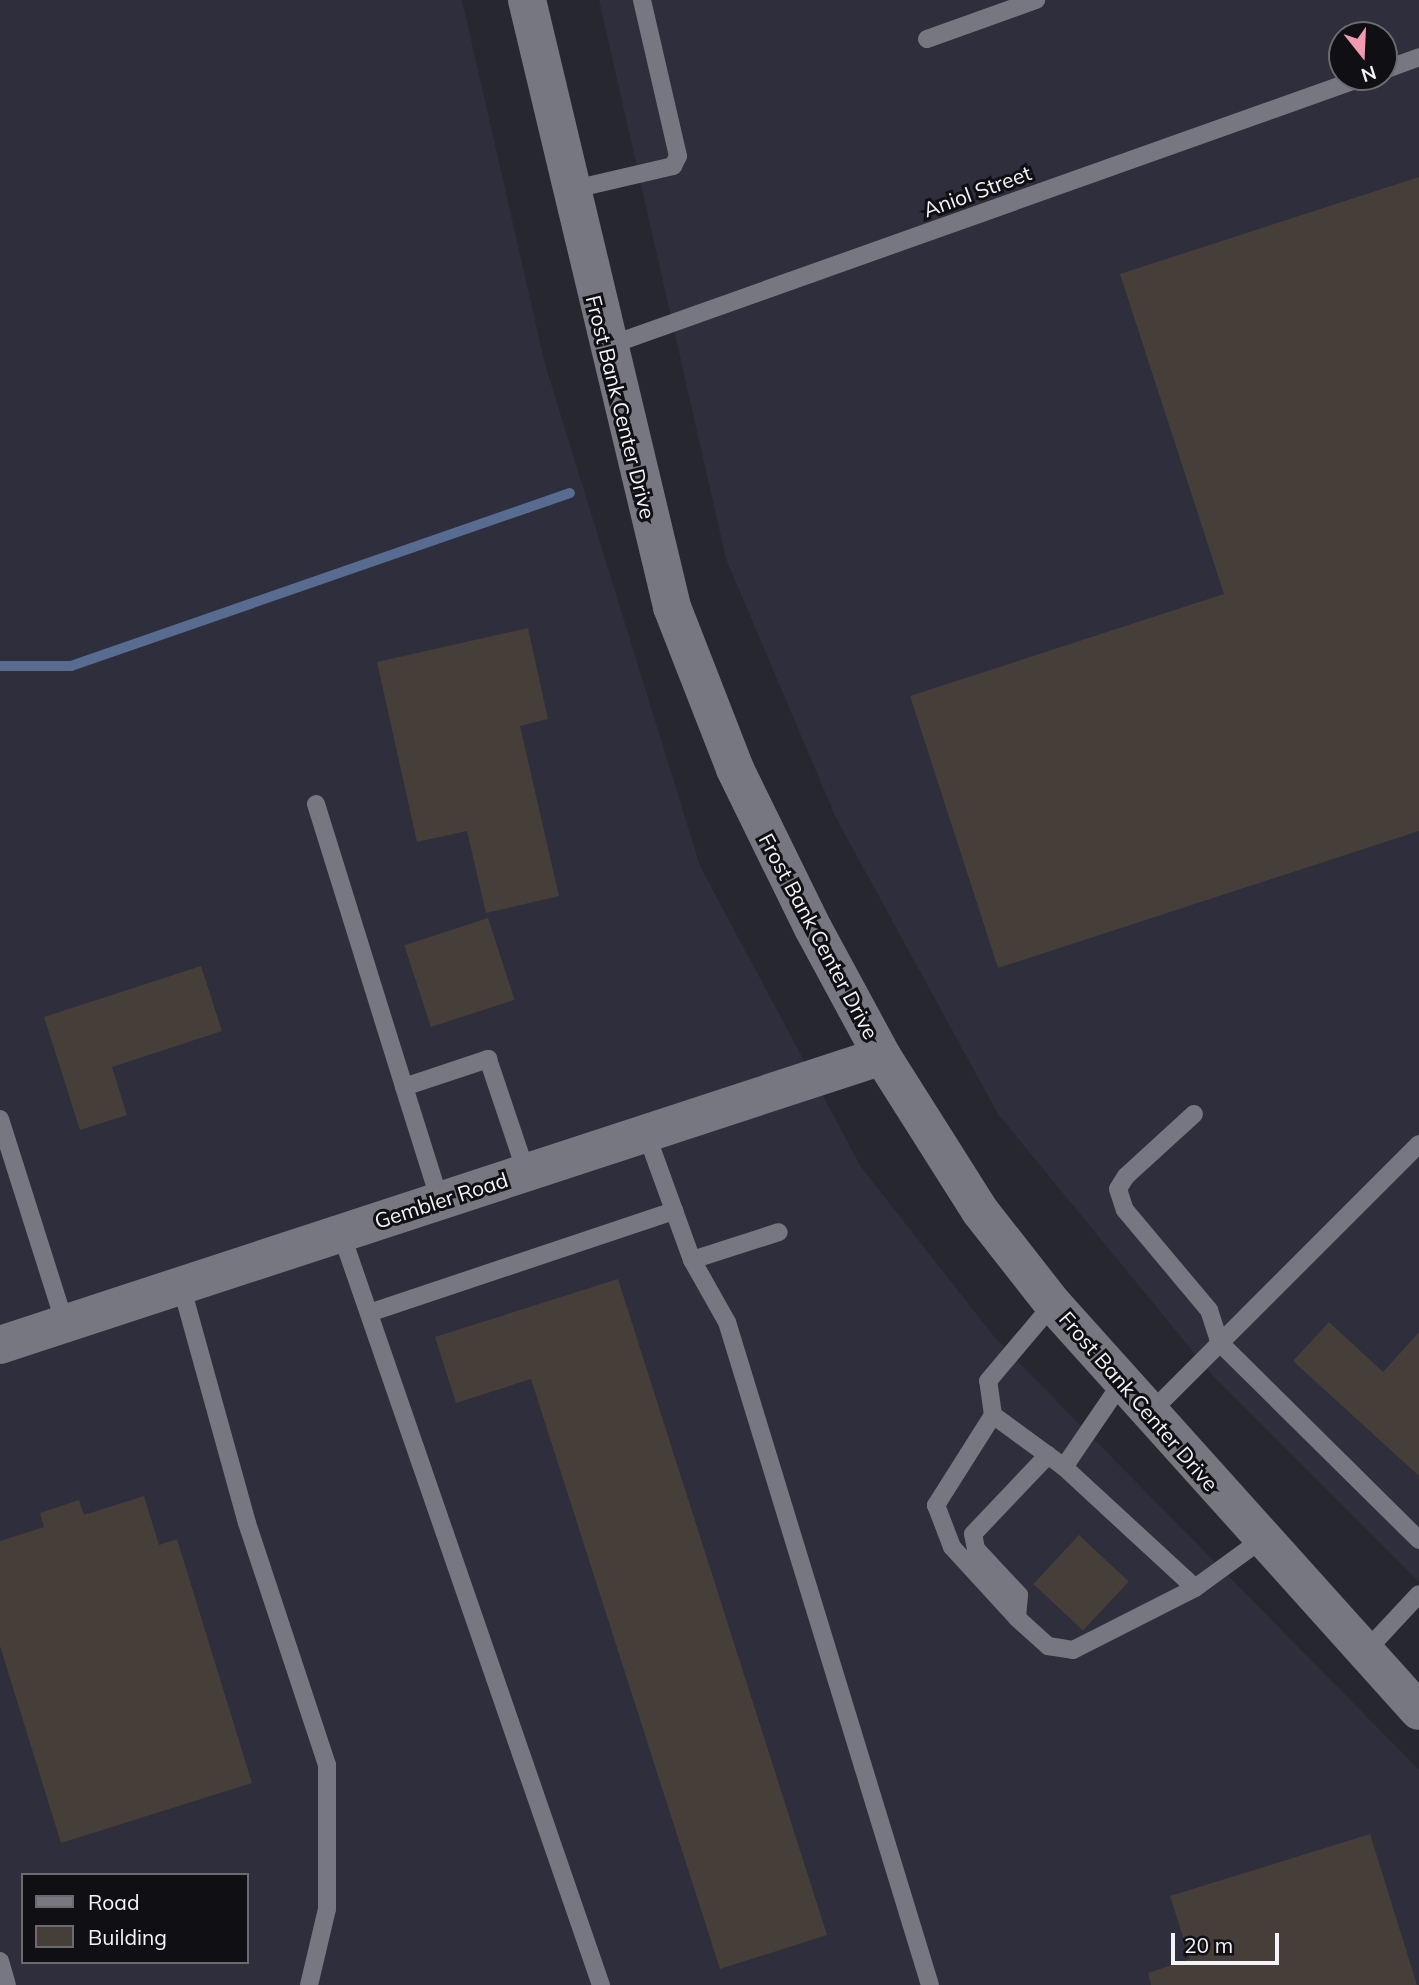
<!DOCTYPE html>
<html>
<head>
<meta charset="utf-8">
<style>
  body { margin:0 }
  #map { position:relative; width:1419px; height:1985px; overflow:hidden; background:#27272f; font-family:Mulish,sans-serif }
  div>[style] { position:absolute }
  .built>* { inset:0; background:#2e2e3c }
  .stream>* { height:10px; margin:-5px; padding:0 5px; transform-origin:5px; border-radius:5px; background:#586c92 }
  .building>* { inset:0; background:#463e38; transform-origin:0 0 }
  .lane>* { height:18px; margin:-9px; padding:0 9px; transform-origin:9px; border-radius:9px; background:#777781 }
  .secondary>* { height:38px; margin:-19px; padding:0 19px; transform-origin:19px; border-radius:19px; background:#777781 }
  span { translate:-50% -50%; white-space:nowrap; text-align:center; line-height:1.15; -webkit-text-stroke:6px #101014; paint-order:stroke }
  .street-label { font-size:21px; color:#f3f3f8 }
  .legend { position:absolute; left:21px; top:1873px; width:228px; height:91px; box-sizing:border-box; background:#101014; border:2px solid #6b6b6f; margin:0; padding:9px 12px; list-style:none; font-size:21px; color:#f3f3f8 }
  .legend li { display:flex; align-items:center; gap:14px; height:35px }
  .legend b { width:35px; border:2px solid #6b6b6f }
  .north { position:absolute; left:1328px; top:21px; width:70px; height:70px; box-sizing:border-box; background:#101014; border:2px solid #6b6b6f; border-radius:50%; rotate:162deg; font-size:19px; font-weight:700; line-height:28px; text-align:center; color:#f3f3f8 }
  .north::after { content:''; display:block; margin:auto; width:24px; height:32px; background:#f29aae; clip-path:polygon(50% 0,100% 100%,50% 72%,0 100%) }
  .scale { position:absolute; left:1171px; top:1933px; width:108px; height:32px; box-sizing:border-box; border:4px solid #f3f3f8; border-top:0; padding-left:9px; font-size:21px; line-height:24px; white-space:nowrap; color:#f3f3f8; -webkit-text-stroke:5px #101014; paint-order:stroke }
</style>
</head>
<body>
<div id="map">
  <div class="built">
    <i style="clip-path:polygon(evenodd,0 0,462px 0,545px 364px,700px 866px,861px 1167px,996px 1339px,1419px 1770px,1419px 1985px,0 1985px,0 0,23px 1875px,247px 1875px,247px 1962px,23px 1962px,23px 1875px)"></i>
    <i style="clip-path:polygon(evenodd,599px 0,1419px 0,1419px 1582px,1213px 1376px,998px 1114px,836px 818px,726px 559px,599px 0,1342px 35px,1384px 35px,1384px 77px,1342px 77px,1342px 35px)"></i>
  </div>
  <div class="stream">
    <i style="left:0;top:666px;width:71px"></i>
    <i style="left:71px;top:666px;width:528px;rotate:-19.12deg"></i>
  </div>
  <div class="building">
    <i style="clip-path:polygon(1419px 177px,1419px 831px,998px 968px,910px 696px,1224px 594px,1120px 274px)"></i>
    <i style="clip-path:polygon(528px 628px,548px 719px,520px 726px,559px 896px,486px 913px,467px 831px,417px 842px,377px 662px)"></i>
    <i style="left:488px;top:918px;width:86px;height:88px;rotate:72deg"></i>
    <i style="clip-path:polygon(201px 966px,222px 1031px,112px 1067px,127px 1115px,80px 1130px,44px 1017px)"></i>
    <i style="clip-path:polygon(618px 1279px,827px 1935px,720px 1969px,531px 1379px,456px 1403px,435px 1337px)"></i>
    <i style="clip-path:polygon(1329px 1322px,1383px 1372px,1419px 1332px,1419px 1476px,1293px 1361px)"></i>
    <i style="clip-path:polygon(144px 1496px,159px 1545px,177px 1539px,252px 1783px,61px 1843px,0 1646px,0 1541px,44px 1527px,40px 1513px,79px 1500px,84px 1515px)"></i>
    <i style="left:1079px;top:1535px;width:68px;height:67px;rotate:43deg"></i>
    <i style="clip-path:polygon(1370px 1834px,1417px 1985px,1151px 1985px,1148px 1973px,1190px 1959px,1170px 1896px)"></i>
  </div>
  <div class="lane">
    <i style="left:927px;top:39px;width:116px;rotate:-19.7deg"></i>
    <i style="left:1384px;top:70px;width:37px;rotate:-20deg"></i>
    <i style="left:570px;top:190px;width:106px;rotate:-13.1deg"></i>
    <i style="left:673px;top:166px;width:11px;rotate:-63deg"></i>
    <i style="left:678px;top:156px;width:160px;rotate:-103deg"></i>
    <i style="left:605px;top:347px;width:806px;rotate:-19.58deg"></i>
    <i style="left:316px;top:804px;width:296px;rotate:72.7deg"></i>
    <i style="left:1194px;top:1114px;width:92px;rotate:137.6deg"></i>
    <i style="left:1126px;top:1176px;width:15px;rotate:122deg"></i>
    <i style="left:1118px;top:1189px;width:22px;rotate:72deg"></i>
    <i style="left:1125px;top:1210px;width:131px;rotate:50deg"></i>
    <i style="left:1209px;top:1310px;width:35px;rotate:72deg"></i>
    <i style="left:1220px;top:1343px;width:280px;rotate:44.7deg"></i>
    <i style="left:0;top:1119px;width:215px;rotate:72.4deg"></i>
    <i style="left:646px;top:1133px;width:135px;rotate:70.1deg"></i>
    <i style="left:692px;top:1260px;width:71px;rotate:60.6deg"></i>
    <i style="left:727px;top:1322px;width:693px;rotate:72.98deg"></i>
    <i style="left:440px;top:1201px;width:120px;rotate:-107.5deg"></i>
    <i style="left:404px;top:1087px;width:89px;rotate:-18.4deg"></i>
    <i style="left:488px;top:1059px;width:119px;rotate:71.4deg"></i>
    <i style="left:341px;top:1233px;width:796px;rotate:70.93deg"></i>
    <i style="left:692px;top:1260px;width:91px;rotate:-17.8deg"></i>
    <i style="left:181px;top:1285px;width:247px;rotate:74.5deg"></i>
    <i style="left:247px;top:1523px;width:255px;rotate:71.7deg"></i>
    <i style="left:327px;top:1765px;width:144px;rotate:90deg"></i>
    <i style="left:327px;top:1909px;width:78px;rotate:103.3deg"></i>
    <i style="left:369px;top:1313px;width:322px;rotate:-18.5deg"></i>
    <i style="left:1122px;top:1382px;width:103px;rotate:124.3deg"></i>
    <i style="left:1064px;top:1467px;width:178px;rotate:42.7deg"></i>
    <i style="left:1195px;top:1588px;width:82px;rotate:-36deg"></i>
    <i style="left:1149px;top:1414px;width:382px;rotate:-45deg"></i>
    <i style="left:993px;top:1415px;width:34px;rotate:-98deg"></i>
    <i style="left:988px;top:1381px;width:101px;rotate:-49.8deg"></i>
    <i style="left:1064px;top:1467px;width:88px;rotate:-143.8deg"></i>
    <i style="left:993px;top:1415px;width:107px;rotate:122.3deg"></i>
    <i style="left:936px;top:1505px;width:45px;rotate:69.1deg"></i>
    <i style="left:952px;top:1547px;width:96px;rotate:47.5deg"></i>
    <i style="left:1017px;top:1618px;width:42px;rotate:42.1deg"></i>
    <i style="left:1048px;top:1646px;width:25px;rotate:9deg"></i>
    <i style="left:1073px;top:1650px;width:137px;rotate:-26.9deg"></i>
    <i style="left:1017px;top:1618px;width:23px;rotate:-85deg"></i>
    <i style="left:1019px;top:1595px;width:63px;rotate:-133.1deg"></i>
    <i style="left:976px;top:1549px;width:15px;rotate:-101deg"></i>
    <i style="left:973px;top:1534px;width:109px;rotate:-46.5deg"></i>
    <i style="left:1365px;top:1652px;width:79px;rotate:-47deg"></i>
    <i style="left:0;top:1961px;width:25px;rotate:74deg"></i>
  </div>
  <div class="secondary">
    <i style="left:527px;top:0;width:624px;rotate:76.56deg"></i>
    <i style="left:672px;top:607px;width:174px;rotate:68.7deg"></i>
    <i style="left:735px;top:769px;width:179px;rotate:63.9deg"></i>
    <i style="left:814px;top:930px;width:143px;rotate:61.6deg"></i>
    <i style="left:882px;top:1056px;width:183px;rotate:57.7deg"></i>
    <i style="left:980px;top:1211px;width:118px;rotate:51.9deg"></i>
    <i style="left:1053px;top:1304px;width:547px;rotate:48.04deg"></i>
    <i style="left:0;top:1345px;width:928px;rotate:-18.14deg"></i>
  </div>
  <div class="street-label">
    <span style="left:977px;top:191px;rotate:-20deg">Aniol Street</span>
    <span style="left:621px;top:407px;rotate:76deg">Frost Bank Center Drive</span>
    <span style="left:819px;top:936px;rotate:62deg">Frost Bank Center Drive</span>
    <span style="left:441px;top:1200px;rotate:-18deg">Gembler Road</span>
    <span style="left:1139px;top:1401px;rotate:49deg">Frost Bank Center Drive</span>
  </div>
  <ul class="legend">
  <li><b style="height:9px;background:#777781"></b>Road</li>
  <li><b style="height:19px;background:#463e38"></b>Building</li>
  </ul>
  <div class="north">N</div>
  <div class="scale">20 m</div>
</div>
</body>
</html>
